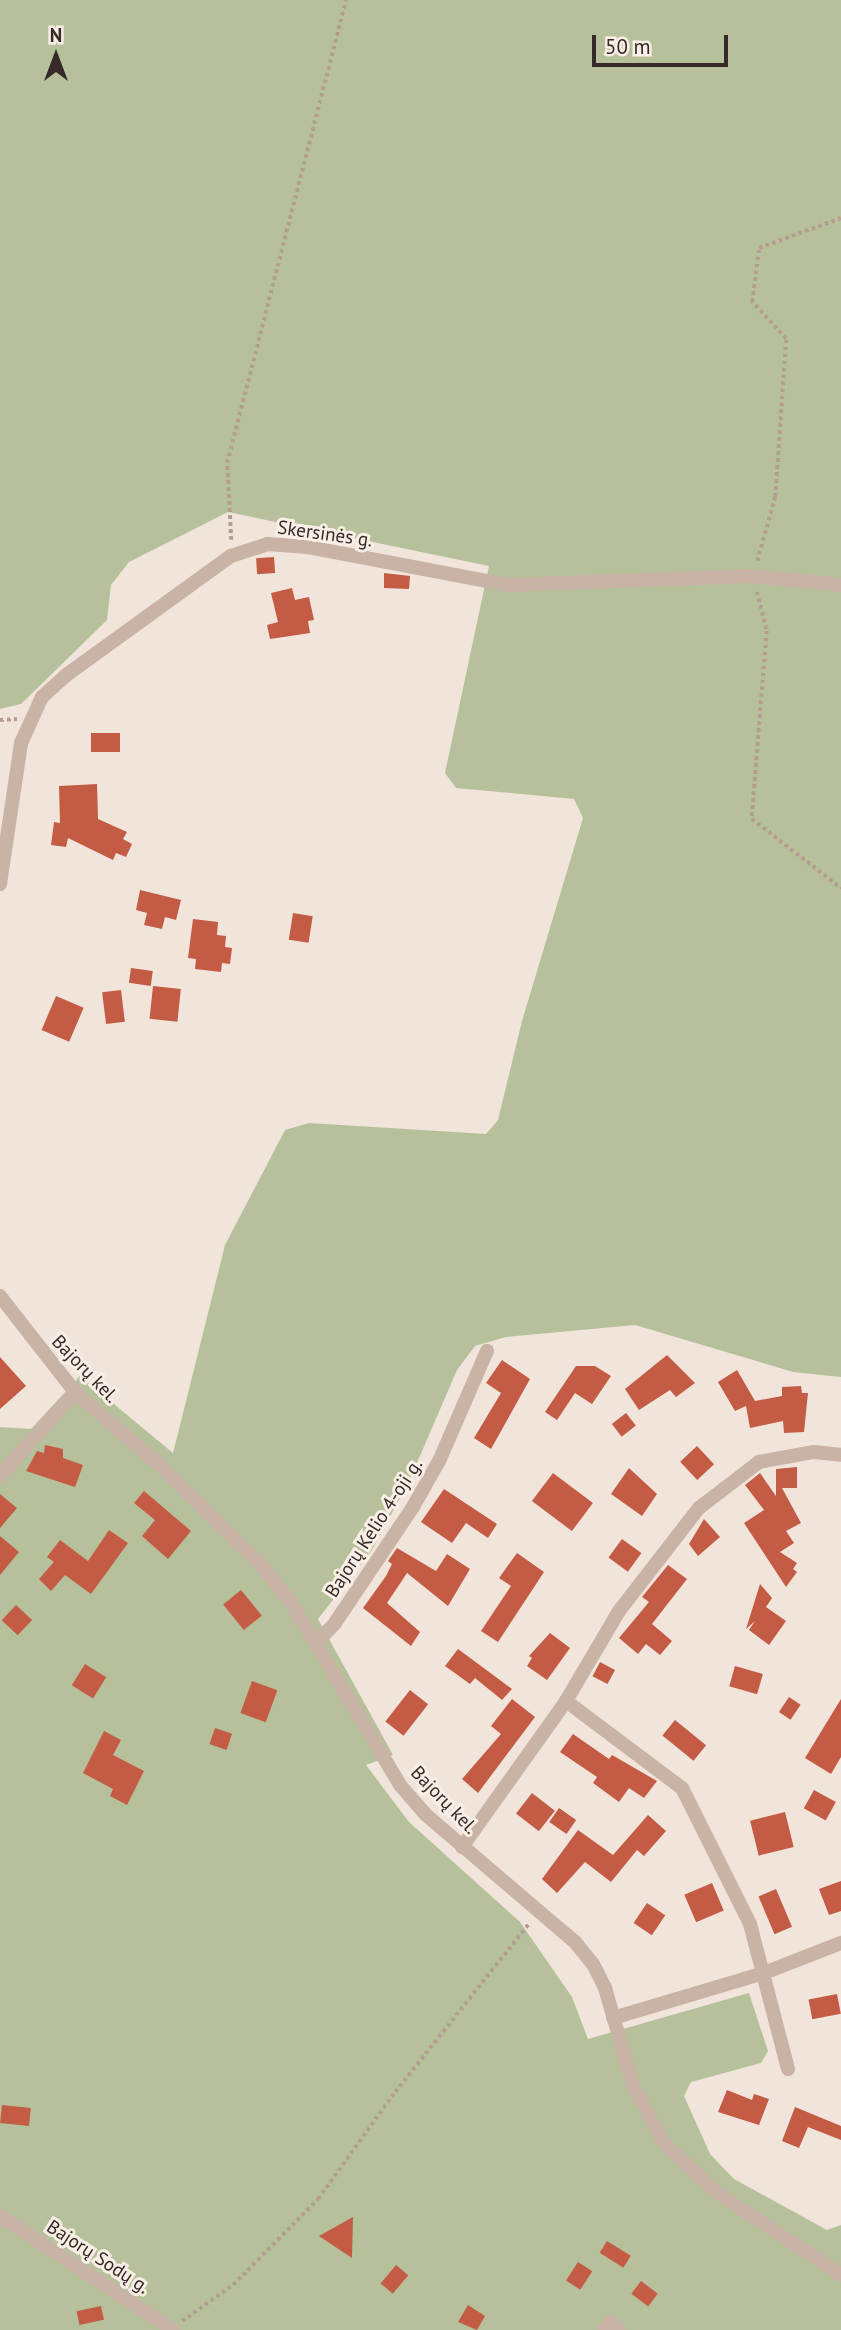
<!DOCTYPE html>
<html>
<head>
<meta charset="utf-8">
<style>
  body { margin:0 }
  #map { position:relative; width:841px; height:2330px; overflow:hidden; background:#f1e4da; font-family:"PT Sans",sans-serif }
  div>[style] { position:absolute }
  .green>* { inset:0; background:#b6c09a }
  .building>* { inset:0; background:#c45b45; transform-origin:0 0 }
  .path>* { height:3.5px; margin-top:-1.75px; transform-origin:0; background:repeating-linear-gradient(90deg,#b49d90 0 3.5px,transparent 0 7px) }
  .street>* { height:14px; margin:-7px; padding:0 7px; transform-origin:7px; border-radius:7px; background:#c9b3a6 }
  span { translate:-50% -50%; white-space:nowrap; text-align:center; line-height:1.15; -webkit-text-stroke:6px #f9efe6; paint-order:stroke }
  .street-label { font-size:19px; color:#352a27 }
  .north { position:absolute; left:21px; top:21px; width:70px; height:70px; -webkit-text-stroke:5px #f9efe6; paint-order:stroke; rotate:0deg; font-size:19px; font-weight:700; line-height:28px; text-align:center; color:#352a27 }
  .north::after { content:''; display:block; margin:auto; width:24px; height:32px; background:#352a27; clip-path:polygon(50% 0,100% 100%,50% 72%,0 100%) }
  .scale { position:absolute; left:592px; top:35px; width:136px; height:32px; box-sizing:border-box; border:4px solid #352a27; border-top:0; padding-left:9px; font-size:21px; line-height:24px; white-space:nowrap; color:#352a27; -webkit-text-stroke:5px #f9efe6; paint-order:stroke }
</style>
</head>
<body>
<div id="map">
  <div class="green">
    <i style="clip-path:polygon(0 0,841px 0,841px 1377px,793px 1372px,635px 1325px,506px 1337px,475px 1346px,457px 1370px,410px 1479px,372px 1550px,318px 1619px,393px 1755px,366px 1765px,409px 1822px,520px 1922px,572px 1997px,588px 2039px,749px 1993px,768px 2051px,761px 2063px,691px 2082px,684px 2096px,710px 2154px,734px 2179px,827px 2230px,841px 2225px,841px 2330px,0 2330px,0 1427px,31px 1429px,80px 1376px,173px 1453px,225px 1245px,285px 1130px,309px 1123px,486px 1134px,498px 1120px,522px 1021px,583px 818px,574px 799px,456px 788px,445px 773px,489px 566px,228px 512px,129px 562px,111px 585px,107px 620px,21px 704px,0 709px)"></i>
  </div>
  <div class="building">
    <i style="left:274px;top:557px;width:16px;height:18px;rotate:86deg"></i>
    <i style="clip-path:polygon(384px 573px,410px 576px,409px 589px,384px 588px)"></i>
    <i style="clip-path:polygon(292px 588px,295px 600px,309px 597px,314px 620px,308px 621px,310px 633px,270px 639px,267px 625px,278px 622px,271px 593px)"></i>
    <i style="left:91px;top:733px;width:29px;height:19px"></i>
    <i style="clip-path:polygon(97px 784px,98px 819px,127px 832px,123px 839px,132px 844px,126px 857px,116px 853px,113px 860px,68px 838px,66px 847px,51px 845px,54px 822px,60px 823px,59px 786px)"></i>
    <i style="clip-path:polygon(140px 890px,181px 900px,176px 920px,165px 917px,162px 929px,144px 925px,147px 913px,136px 910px)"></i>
    <i style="left:293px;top:913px;width:20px;height:27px;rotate:9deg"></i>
    <i style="clip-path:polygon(193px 919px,218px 922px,217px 935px,226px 936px,225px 947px,232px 948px,230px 964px,222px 963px,221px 972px,195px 969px,196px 959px,188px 958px)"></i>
    <i style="left:131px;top:968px;width:22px;height:15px;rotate:8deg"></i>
    <i style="left:153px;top:986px;width:28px;height:33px;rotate:6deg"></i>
    <i style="left:121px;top:990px;width:32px;height:19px;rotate:83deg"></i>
    <i style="left:56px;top:996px;width:30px;height:37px;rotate:23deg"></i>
    <i style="clip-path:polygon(667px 1355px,695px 1383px,676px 1397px,670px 1390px,639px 1410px,625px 1389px)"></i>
    <i style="clip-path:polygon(0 1357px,26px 1386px,0 1409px)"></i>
    <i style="clip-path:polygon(502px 1360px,530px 1379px,491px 1449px,474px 1438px,501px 1393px,486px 1383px)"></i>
    <i style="clip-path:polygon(576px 1366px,595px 1366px,611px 1376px,592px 1404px,575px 1393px,557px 1420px,545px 1412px)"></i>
    <i style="clip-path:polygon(737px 1370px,755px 1401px,782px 1396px,782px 1387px,801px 1386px,802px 1393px,808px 1393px,804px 1432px,784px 1433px,783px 1421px,750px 1428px,746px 1406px,735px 1411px,718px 1382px)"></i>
    <i style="left:626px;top:1413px;width:16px;height:18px;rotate:52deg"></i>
    <i style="clip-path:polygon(45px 1445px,63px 1449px,63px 1458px,83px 1465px,75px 1487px,26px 1471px,37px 1451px,44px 1453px)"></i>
    <i style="left:697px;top:1446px;width:25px;height:23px;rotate:47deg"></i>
    <i style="clip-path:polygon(797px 1467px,797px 1488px,782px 1488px,801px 1523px,786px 1531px,794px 1543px,780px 1552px,797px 1563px,793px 1569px,797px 1572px,786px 1587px,744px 1523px,764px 1510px,745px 1485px,760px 1473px,776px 1496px,776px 1469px)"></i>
    <i style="clip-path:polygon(629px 1468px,657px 1494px,642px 1516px,611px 1494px)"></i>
    <i style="left:553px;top:1473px;width:50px;height:35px;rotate:37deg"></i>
    <i style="clip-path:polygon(444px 1489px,497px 1524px,488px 1538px,466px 1523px,452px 1543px,421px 1522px)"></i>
    <i style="clip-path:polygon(144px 1491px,191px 1531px,168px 1559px,142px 1536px,155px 1520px,134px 1503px)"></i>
    <i style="clip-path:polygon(0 1494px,17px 1508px,0 1528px)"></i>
    <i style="clip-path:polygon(704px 1519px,720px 1537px,698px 1556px,689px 1544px)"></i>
    <i style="clip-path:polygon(109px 1530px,128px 1543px,91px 1594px,65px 1575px,51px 1591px,39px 1579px,54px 1562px,47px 1557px,60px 1540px,88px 1561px)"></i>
    <i style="clip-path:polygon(0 1536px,19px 1552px,0 1575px)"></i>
    <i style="left:622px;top:1539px;width:24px;height:23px;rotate:36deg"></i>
    <i style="clip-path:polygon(397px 1548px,436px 1571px,447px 1554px,470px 1569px,448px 1606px,407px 1573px,387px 1603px,420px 1632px,411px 1646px,363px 1608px,386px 1576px,392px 1564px,388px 1561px)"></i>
    <i style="clip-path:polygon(517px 1553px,544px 1572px,498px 1642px,481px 1631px,511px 1586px,499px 1578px)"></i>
    <i style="clip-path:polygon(668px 1565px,687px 1579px,652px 1624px,672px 1641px,660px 1655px,646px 1644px,638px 1654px,619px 1638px,649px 1602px,642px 1597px)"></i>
    <i style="clip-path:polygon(760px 1584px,772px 1598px,766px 1607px,786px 1621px,769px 1645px,749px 1630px,755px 1621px,746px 1629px)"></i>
    <i style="left:241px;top:1590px;width:33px;height:23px;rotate:51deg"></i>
    <i style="left:16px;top:1605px;width:22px;height:21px;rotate:43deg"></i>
    <i style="clip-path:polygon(550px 1633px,570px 1648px,547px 1680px,527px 1666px,532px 1658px,529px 1656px)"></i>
    <i style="clip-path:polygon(458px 1649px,512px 1689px,502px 1700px,475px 1678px,470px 1684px,445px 1666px)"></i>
    <i style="left:600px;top:1662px;width:17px;height:16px;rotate:28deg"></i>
    <i style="left:85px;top:1664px;width:25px;height:25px;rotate:32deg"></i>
    <i style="left:735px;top:1666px;width:29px;height:21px;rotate:16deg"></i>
    <i style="left:252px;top:1681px;width:27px;height:34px;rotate:20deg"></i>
    <i style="left:410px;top:1690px;width:23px;height:40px;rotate:38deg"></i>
    <i style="left:789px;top:1697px;width:14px;height:18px;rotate:34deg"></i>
    <i style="clip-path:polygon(512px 1699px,535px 1717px,478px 1793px,462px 1779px,501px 1734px,491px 1726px)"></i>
    <i style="clip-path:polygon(841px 1699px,841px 1757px,831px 1774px,805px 1758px)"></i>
    <i style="left:675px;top:1720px;width:40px;height:20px;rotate:39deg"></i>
    <i style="left:215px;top:1728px;width:18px;height:17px;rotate:19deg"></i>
    <i style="clip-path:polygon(104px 1731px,121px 1740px,113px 1755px,144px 1771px,127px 1805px,110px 1796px,113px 1789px,83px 1773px)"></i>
    <i style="clip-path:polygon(573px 1734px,609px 1759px,612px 1755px,657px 1781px,644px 1798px,629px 1788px,619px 1802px,593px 1783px,597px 1777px,560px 1752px)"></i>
    <i style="left:814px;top:1790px;width:25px;height:21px;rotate:29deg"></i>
    <i style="left:532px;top:1793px;width:29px;height:26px;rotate:38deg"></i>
    <i style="left:559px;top:1808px;width:21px;height:17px;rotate:35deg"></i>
    <i style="left:785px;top:1812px;width:36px;height:36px;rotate:76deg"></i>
    <i style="clip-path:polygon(648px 1815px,666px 1831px,644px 1856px,637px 1850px,611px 1882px,585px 1862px,557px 1893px,542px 1879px,578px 1830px,613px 1855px)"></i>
    <i style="clip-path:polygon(841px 1881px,841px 1911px,829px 1915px,819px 1889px)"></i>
    <i style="left:712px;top:1883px;width:30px;height:30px;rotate:67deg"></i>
    <i style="left:776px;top:1889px;width:41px;height:19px;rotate:67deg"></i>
    <i style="left:647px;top:1903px;width:22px;height:24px;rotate:34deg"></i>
    <i style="left:837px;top:1994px;width:20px;height:29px;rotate:79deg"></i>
    <i style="clip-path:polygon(727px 2090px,752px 2100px,754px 2094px,769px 2099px,759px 2125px,718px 2112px)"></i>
    <i style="left:2px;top:2105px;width:29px;height:18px;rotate:6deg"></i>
    <i style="clip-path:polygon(795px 2107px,841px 2126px,841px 2140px,808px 2127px,799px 2148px,782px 2141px)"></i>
    <i style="clip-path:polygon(353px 2217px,352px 2258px,319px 2236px)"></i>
    <i style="left:607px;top:2241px;width:28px;height:14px;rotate:32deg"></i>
    <i style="left:578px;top:2262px;width:17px;height:22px;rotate:33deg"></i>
    <i style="left:396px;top:2265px;width:16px;height:24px;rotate:40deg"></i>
    <i style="left:641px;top:2281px;width:21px;height:16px;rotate:37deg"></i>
    <i style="clip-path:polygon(468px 2305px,485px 2316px,477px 2330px,458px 2322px)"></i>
    <i style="left:101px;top:2306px;width:14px;height:25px;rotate:78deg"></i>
  </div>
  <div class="path">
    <i style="left:231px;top:540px;width:77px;rotate:-93deg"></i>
    <i style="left:227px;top:463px;width:478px;rotate:-75.6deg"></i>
    <i style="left:757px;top:561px;width:66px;rotate:-74.3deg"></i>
    <i style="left:775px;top:497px;width:158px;rotate:-86deg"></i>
    <i style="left:786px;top:339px;width:50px;rotate:-132.6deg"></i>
    <i style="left:752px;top:302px;width:54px;rotate:-82.6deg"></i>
    <i style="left:759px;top:248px;width:87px;rotate:-20.1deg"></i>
    <i style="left:757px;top:592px;width:40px;rotate:75.6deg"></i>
    <i style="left:767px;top:631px;width:189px;rotate:94.6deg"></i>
    <i style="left:752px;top:819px;width:113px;rotate:37.8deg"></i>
    <i style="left:0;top:720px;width:17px;rotate:-3deg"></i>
    <i style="left:182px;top:2321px;width:62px;rotate:-35.2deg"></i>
    <i style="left:233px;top:2285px;width:121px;rotate:-45.3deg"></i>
    <i style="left:318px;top:2199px;width:132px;rotate:-54.3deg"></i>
    <i style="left:395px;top:2092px;width:217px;rotate:-51.5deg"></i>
  </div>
  <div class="street">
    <i style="left:0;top:884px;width:143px;rotate:-81.5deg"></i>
    <i style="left:21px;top:743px;width:51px;rotate:-65.5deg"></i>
    <i style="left:42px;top:697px;width:31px;rotate:-42deg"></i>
    <i style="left:65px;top:676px;width:205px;rotate:-35.9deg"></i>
    <i style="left:231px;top:556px;width:38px;rotate:-18deg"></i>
    <i style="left:267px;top:544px;width:41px;rotate:4.2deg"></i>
    <i style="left:308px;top:547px;width:204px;rotate:10.8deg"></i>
    <i style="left:508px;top:585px;width:244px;rotate:-2.1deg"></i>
    <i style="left:752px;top:576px;width:89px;rotate:5.8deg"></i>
    <i style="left:0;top:1296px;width:122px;rotate:52deg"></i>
    <i style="left:75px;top:1392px;width:108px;rotate:40.9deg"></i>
    <i style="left:157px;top:1463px;width:143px;rotate:44.4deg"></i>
    <i style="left:259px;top:1563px;width:50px;rotate:50.6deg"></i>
    <i style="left:291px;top:1602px;width:213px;rotate:59.2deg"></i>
    <i style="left:400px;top:1785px;width:38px;rotate:49deg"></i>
    <i style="left:425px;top:1814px;width:197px;rotate:40.5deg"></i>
    <i style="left:575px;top:1942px;width:28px;rotate:51deg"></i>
    <i style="left:593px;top:1964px;width:27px;rotate:63deg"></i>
    <i style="left:605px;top:1988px;width:101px;rotate:73.9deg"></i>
    <i style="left:633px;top:2085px;width:66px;rotate:61.9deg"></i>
    <i style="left:664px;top:2143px;width:71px;rotate:43.3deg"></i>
    <i style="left:716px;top:2192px;width:150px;rotate:33.6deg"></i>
    <i style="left:0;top:1476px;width:113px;rotate:-48.2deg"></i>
    <i style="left:316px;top:1643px;width:28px;rotate:-46deg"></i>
    <i style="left:335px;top:1623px;width:140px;rotate:-56.1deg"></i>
    <i style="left:413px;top:1507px;width:55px;rotate:-60.6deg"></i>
    <i style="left:440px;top:1459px;width:118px;rotate:-66.5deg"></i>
    <i style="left:566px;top:1701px;width:145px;rotate:36.9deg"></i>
    <i style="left:682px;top:1788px;width:152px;rotate:63.4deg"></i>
    <i style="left:750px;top:1924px;width:150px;rotate:75.3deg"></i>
    <i style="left:462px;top:1847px;width:179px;rotate:-54.5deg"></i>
    <i style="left:566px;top:1701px;width:104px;rotate:-59.5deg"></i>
    <i style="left:619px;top:1611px;width:130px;rotate:-52.2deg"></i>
    <i style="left:699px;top:1508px;width:76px;rotate:-37.5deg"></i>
    <i style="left:759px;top:1462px;width:56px;rotate:-10.3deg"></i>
    <i style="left:814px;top:1452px;width:27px;rotate:6deg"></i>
    <i style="left:613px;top:2018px;width:158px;rotate:-16.6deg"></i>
    <i style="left:764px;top:1973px;width:83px;rotate:-21.3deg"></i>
    <i style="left:0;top:2216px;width:207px;rotate:33.4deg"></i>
    <i style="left:604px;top:2330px;width:11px;rotate:-49deg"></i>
    <i style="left:611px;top:2322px;width:12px;rotate:42deg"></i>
  </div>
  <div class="street-label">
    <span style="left:325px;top:534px;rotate:8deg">Skersinės g.</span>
    <span style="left:85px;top:1369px;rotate:46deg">Bajorų kel.</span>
    <span style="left:374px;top:1528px;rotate:-57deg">Bajorų Kelio 4-oji g.</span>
    <span style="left:444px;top:1800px;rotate:46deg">Bajorų kel.</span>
    <span style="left:98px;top:2257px;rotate:33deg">Bajorų Sodų g.</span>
  </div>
  <div class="north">N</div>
  <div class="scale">50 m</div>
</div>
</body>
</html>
